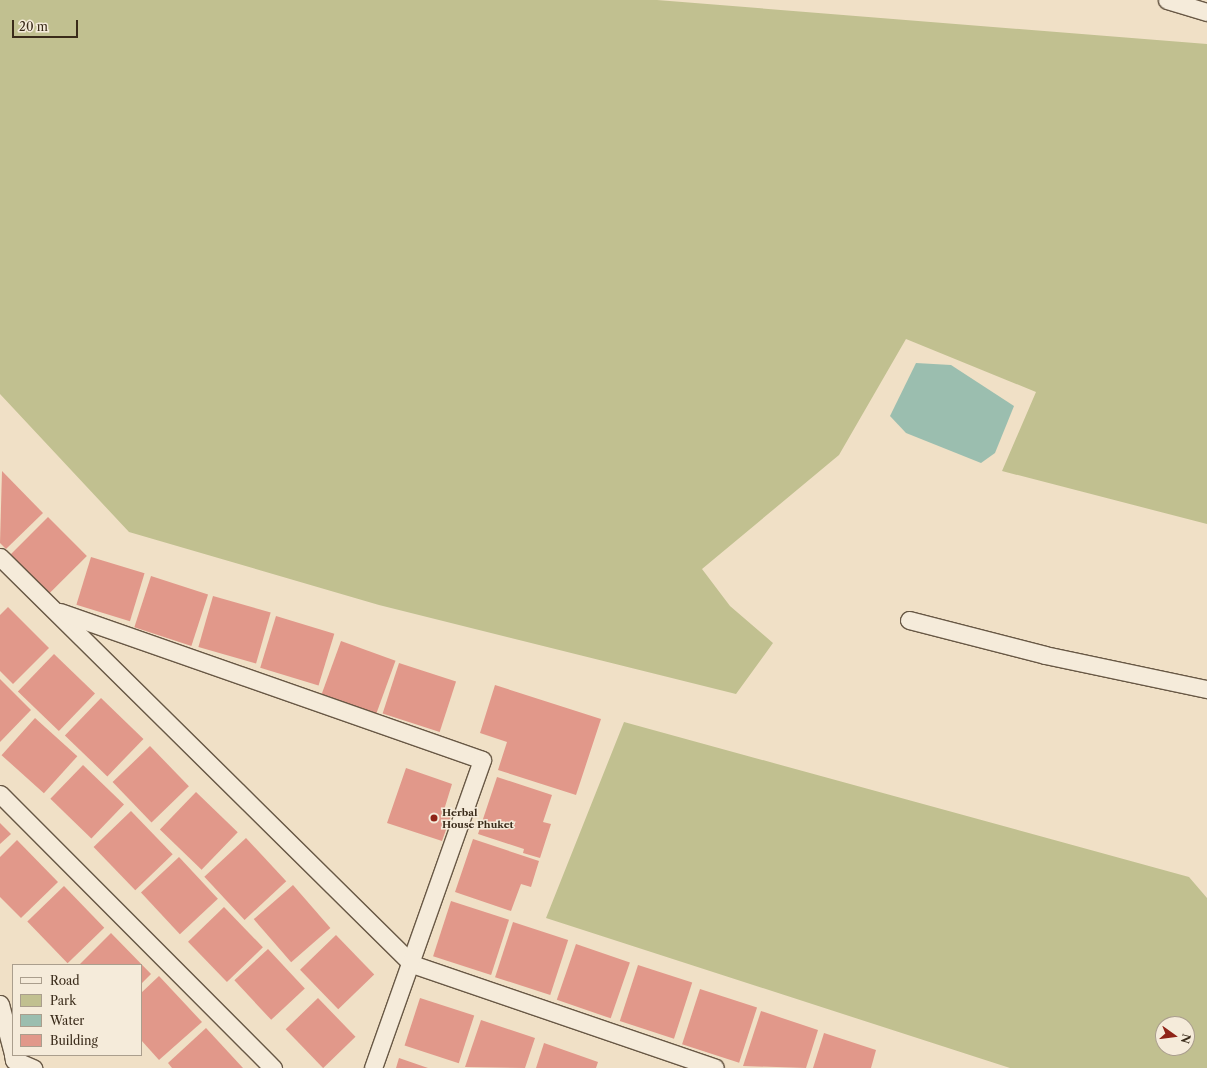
<!DOCTYPE html>
<html>
<head>
<meta charset="utf-8">
<style>
  body { margin:0 }
  #map { position:relative; width:1207px; height:1068px; overflow:hidden; background:#f0e0c6; font-family:"Libre Caslon Text",serif }
  div>[style] { position:absolute }
  .green>* { inset:0; background:#c1c090 }
  .water>* { inset:0; background:#9bbeaf }
  .building>* { inset:0; background:#e1988a; transform-origin:0 0 }
  .roads { filter:drop-shadow(1px 0 #685845) drop-shadow(-1px 0 #685845) drop-shadow(0 1px #685845) drop-shadow(0 -1px #685845) }
  .minor>* { height:17px; margin:-8.5px; padding:0 8.5px; transform-origin:8.5px; border-radius:8.5px; background:#f5ebda }
  .dots>* { width:11px; height:11px; translate:-50% -50%; box-sizing:border-box; border:2px solid #f5ebda; border-radius:50% }
  span { translate:-50% -50%; white-space:nowrap; text-align:center; line-height:1.15; -webkit-text-stroke:3px #f5ebda; paint-order:stroke }
  .poi-label { font-size:10px; color:#3a2b1a; font-weight:700 }
  .left { translate:0 -50%; text-align:left }
  .legend { position:absolute; left:12px; top:964px; width:130px; height:92px; box-sizing:border-box; background:#f5ebda; border:1px solid #aa9e8d; margin:0; padding:5px 7px; list-style:none; font-size:12px; color:#3a2b1a }
  .legend li { display:flex; align-items:center; gap:8px; height:20px }
  .legend b { width:20px; border:1px solid #aa9e8d }
  .north { position:absolute; left:1155px; top:1016px; width:40px; height:40px; box-sizing:border-box; background:#f5ebda; border:1px solid #aa9e8d; border-radius:50%; rotate:104deg; font-size:11px; font-weight:700; line-height:16px; text-align:center; color:#3a2b1a }
  .north::after { content:''; display:block; margin:auto; width:14px; height:18px; background:#8f2418; clip-path:polygon(50% 0,100% 100%,50% 72%,0 100%) }
  .scale { position:absolute; left:12px; top:20px; width:66px; height:18px; box-sizing:border-box; border:2px solid #3a2b1a; border-top:0; padding-left:5px; font-size:12px; line-height:14px; white-space:nowrap; color:#3a2b1a; -webkit-text-stroke:3px #f5ebda; paint-order:stroke }
</style>
</head>
<body>
<div id="map">
  <div class="green">
    <i style="clip-path:polygon(0 0,657px 0,1207px 44px,1207px 524px,1002px 471px,1036px 392px,906px 339px,839px 455px,702px 569px,730px 606px,773px 643px,736px 694px,379px 605px,129px 532px,0 394px)"></i>
    <i style="clip-path:polygon(evenodd,624px 722px,1189px 877px,1207px 898px,1207px 1068px,1010px 1068px,546px 918px,624px 722px,1163px 1024px,1187px 1024px,1187px 1048px,1163px 1048px,1163px 1024px)"></i>
  </div>
  <div class="water">
    <i style="clip-path:polygon(916px 363px,951px 365px,1014px 406px,995px 453px,981px 463px,906px 433px,890px 416px)"></i>
  </div>
  <div class="building">
    <i style="clip-path:polygon(2px 471px,43px 513px,6px 549px,0 543px)"></i>
    <i style="left:48px;top:517px;width:55px;height:54px;rotate:45deg"></i>
    <i style="left:91px;top:557px;width:56px;height:50px;rotate:17deg"></i>
    <i style="left:151px;top:576px;width:60px;height:54px;rotate:18deg"></i>
    <i style="left:213px;top:596px;width:60px;height:53px;rotate:16deg"></i>
    <i style="clip-path:polygon(8px 607px,49px 648px,13px 684px,0 671px,0 615px)"></i>
    <i style="left:276px;top:616px;width:61px;height:54px;rotate:17deg"></i>
    <i style="left:341px;top:641px;width:58px;height:57px;rotate:20deg"></i>
    <i style="left:54px;top:654px;width:57px;height:52px;rotate:44deg"></i>
    <i style="left:399px;top:663px;width:60px;height:53px;rotate:18deg"></i>
    <i style="clip-path:polygon(0 679px,31px 710px,0 742px)"></i>
    <i style="clip-path:polygon(495px 685px,601px 719px,576px 795px,498px 770px,507px 742px,480px 733px)"></i>
    <i style="left:101px;top:698px;width:59px;height:52px;rotate:44deg"></i>
    <i style="left:35px;top:718px;width:57px;height:50px;rotate:42deg"></i>
    <i style="left:150px;top:746px;width:56px;height:52px;rotate:46deg"></i>
    <i style="left:83px;top:765px;width:57px;height:47px;rotate:44deg"></i>
    <i style="clip-path:polygon(406px 768px,452px 784px,444px 810px,452px 813px,442px 841px,387px 823px)"></i>
    <i style="clip-path:polygon(497px 777px,552px 795px,543px 822px,551px 824px,540px 858px,523px 853px,524px 849px,478px 834px)"></i>
    <i style="left:196px;top:792px;width:58px;height:52px;rotate:44deg"></i>
    <i style="left:131px;top:811px;width:60px;height:52px;rotate:46deg"></i>
    <i style="clip-path:polygon(0 823px,11px 834px,0 844px)"></i>
    <i style="left:246px;top:838px;width:59px;height:57px;rotate:47deg"></i>
    <i style="clip-path:polygon(473px 839px,539px 861px,531px 887px,521px 884px,511px 911px,455px 892px)"></i>
    <i style="clip-path:polygon(17px 840px,58px 882px,21px 918px,0 897px,0 857px)"></i>
    <i style="left:179px;top:857px;width:57px;height:52px;rotate:47deg"></i>
    <i style="left:293px;top:885px;width:57px;height:52px;rotate:49deg"></i>
    <i style="left:64px;top:886px;width:58px;height:51px;rotate:46deg"></i>
    <i style="left:451px;top:901px;width:61px;height:58px;rotate:18deg"></i>
    <i style="left:224px;top:907px;width:56px;height:50px;rotate:46deg"></i>
    <i style="left:513px;top:922px;width:58px;height:58px;rotate:18deg"></i>
    <i style="clip-path:polygon(111px 933px,151px 974px,141px 984px,141px 965px,79px 965px)"></i>
    <i style="left:336px;top:935px;width:55px;height:50px;rotate:46deg"></i>
    <i style="left:576px;top:944px;width:57px;height:59px;rotate:19deg"></i>
    <i style="left:268px;top:949px;width:54px;height:46px;rotate:47deg"></i>
    <i style="left:638px;top:965px;width:57px;height:59px;rotate:18deg"></i>
    <i style="clip-path:polygon(159px 976px,202px 1022px,159px 1060px,141px 1040px,141px 993px)"></i>
    <i style="left:700px;top:989px;width:60px;height:58px;rotate:18deg"></i>
    <i style="left:318px;top:998px;width:54px;height:45px;rotate:46deg"></i>
    <i style="left:420px;top:998px;width:57px;height:50px;rotate:18deg"></i>
    <i style="clip-path:polygon(761px 1011px,818px 1030px,806px 1068px,743px 1066px)"></i>
    <i style="clip-path:polygon(481px 1020px,535px 1038px,525px 1068px,465px 1067px)"></i>
    <i style="clip-path:polygon(206px 1028px,243px 1068px,172px 1068px,168px 1063px)"></i>
    <i style="clip-path:polygon(824px 1033px,876px 1050px,871px 1068px,813px 1068px)"></i>
    <i style="clip-path:polygon(544px 1043px,598px 1062px,596px 1068px,536px 1068px)"></i>
    <i style="clip-path:polygon(399px 1058px,428px 1068px,396px 1068px)"></i>
  </div>
  <div class="roads">
    <div class="minor">
      <i style="left:1167px;top:0;width:42px;rotate:16.7deg"></i>
      <i style="left:0;top:557px;width:579px;rotate:44.65deg"></i>
      <i style="left:412px;top:964px;width:320px;rotate:18.9deg"></i>
      <i style="left:60px;top:612px;width:447px;rotate:19.3deg"></i>
      <i style="left:482px;top:760px;width:327px;rotate:109.5deg"></i>
      <i style="left:909px;top:620px;width:140px;rotate:14.4deg"></i>
      <i style="left:1045px;top:655px;width:166px;rotate:11.9deg"></i>
      <i style="left:0;top:794px;width:387px;rotate:45.1deg"></i>
      <i style="left:0;top:1004px;width:52px;rotate:75.4deg"></i>
      <i style="left:13px;top:1055px;width:5px;rotate:79deg"></i>
      <i style="left:14px;top:1060px;width:21px;rotate:23deg"></i>
    </div>
  </div>
  <div class="dots">
    <i style="left:434px;top:818px;background:#8f2418"></i>
  </div>
  <div class="poi-label">
    <span class="left" style="left:442px;top:818px">Herbal<br>House Phuket</span>
  </div>
  <ul class="legend">
  <li><b style="height:5px;background:#f5ebda"></b>Road</li>
  <li><b style="height:11px;background:#c1c090"></b>Park</li>
  <li><b style="height:11px;background:#9bbeaf"></b>Water</li>
  <li><b style="height:11px;background:#e1988a"></b>Building</li>
  </ul>
  <div class="north">N</div>
  <div class="scale">20 m</div>
</div>
</body>
</html>
